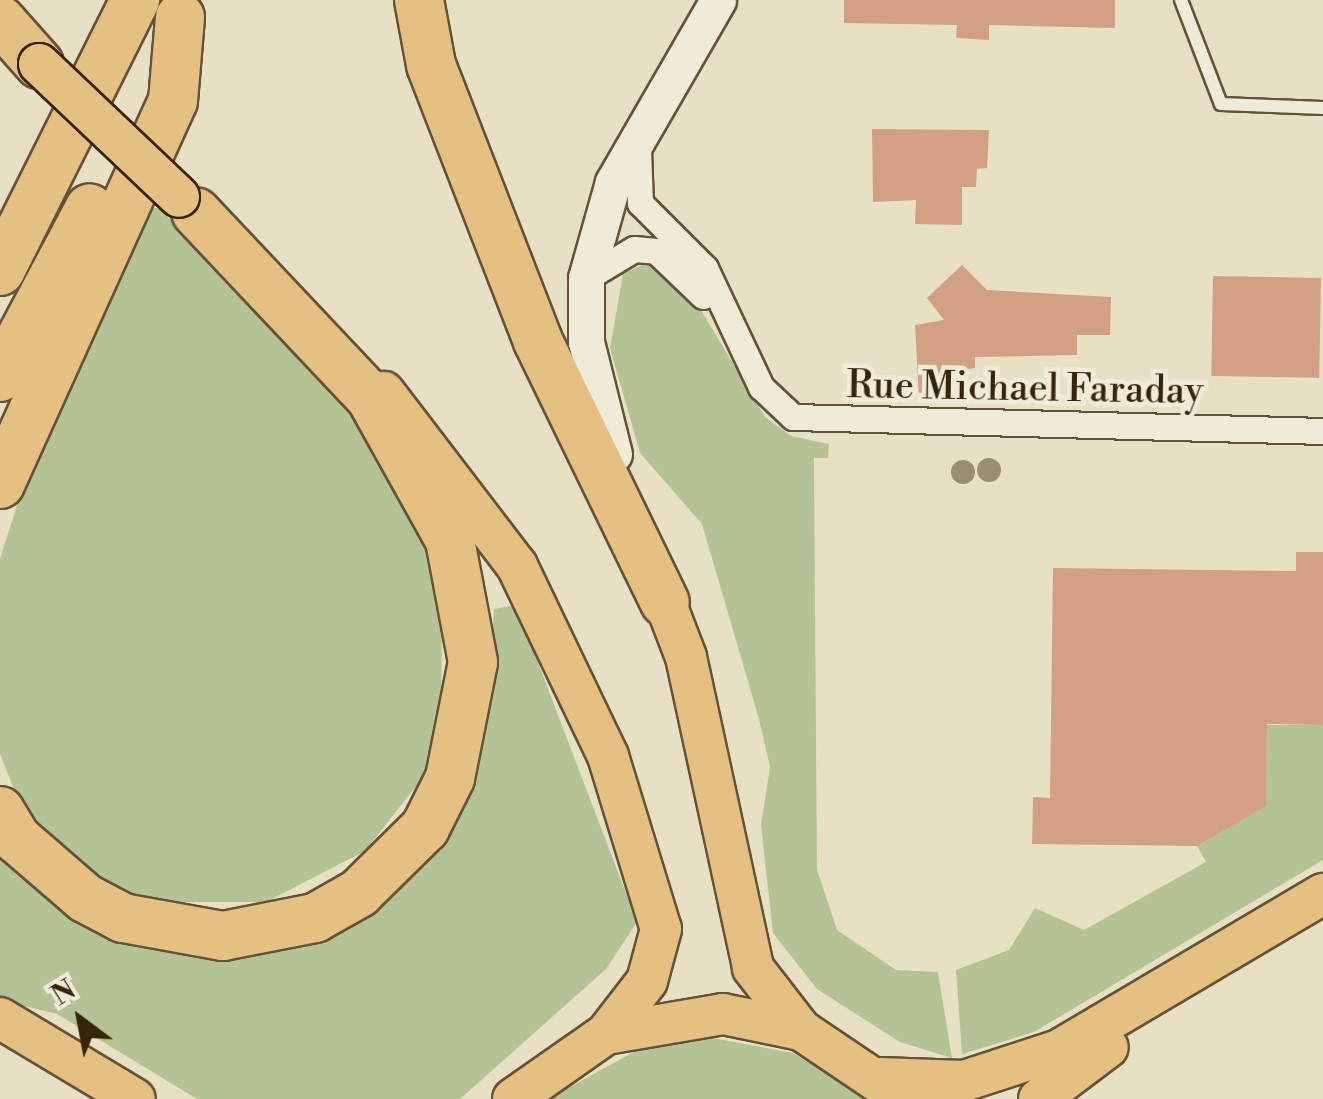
<!DOCTYPE html>
<html>
<head>
<meta charset="utf-8">
<style>
  body { margin:0 }
  #map { position:relative; width:1323px; height:1099px; overflow:hidden; background:#e8e0c4; font-family:"Libre Bodoni",serif }
  div>[style] { position:absolute }
  .green>* { inset:0; background:#b5c295 }
  .building>* { inset:0; background:#d2a085; transform-origin:0 0 }
  .roads { filter:drop-shadow(2px 0 #645339) drop-shadow(-2px 0 #645339) drop-shadow(0 2px #645339) drop-shadow(0 -2px #645339) }
  .lane>* { height:12px; margin:-6px; padding:0 6px; transform-origin:6px; border-radius:6px; background:#f0ebd9 }
  .street>* { height:25px; margin:-12.5px; padding:0 12.5px; transform-origin:12.5px; border-radius:12.5px; background:#f0ebd9 }
  .secondary>* { height:35px; margin:-17.5px; padding:0 17.5px; transform-origin:17.5px; border-radius:17.5px; background:#f0ebd9 }
  .primary>* { height:40px; margin:-20px; padding:0 20px; transform-origin:20px; border-radius:20px; background:#e4c082 }
  .highway>* { height:48px; margin:-24px; padding:0 24px; transform-origin:24px; border-radius:24px; background:#e4c082 }
  .bridges { filter:drop-shadow(2px 0 #38240b) drop-shadow(-2px 0 #38240b) drop-shadow(0 2px #38240b) drop-shadow(0 -2px #38240b) }
  .primary-bridge>* { height:40px; margin:-20px; padding:0 20px; transform-origin:20px; border-radius:20px; background:#e4c082 }
  .trees>* { width:24px; height:24px; margin:-12px; border-radius:50%; background:#988f72 }
  span { translate:-50% -50%; white-space:nowrap; text-align:center; line-height:1.15; -webkit-text-stroke:9px #f0ebd9; paint-order:stroke }
  .street-label { font-size:38px; color:#38240b }
  .north { position:absolute; left:30px; top:969px; width:100px; height:100px; -webkit-text-stroke:8px #f0ebd9; paint-order:stroke; rotate:328deg; font-size:28px; font-weight:700; line-height:40px; text-align:center; color:#38240b }
  .north::after { content:''; display:block; margin:auto; width:35px; height:45px; background:#38240b; clip-path:polygon(50% 0,100% 100%,50% 72%,0 100%) }
</style>
</head>
<body>
<div id="map">
  <div class="green">
    <i style="clip-path:polygon(146px 206px,160px 209px,343px 401px,431px 549px,442px 597px,441px 738px,424px 776px,365px 851px,266px 902px,164px 902px,119px 890px,28px 824px,0 754px,0 559px,34px 451px)"></i>
    <i style="clip-path:polygon(647px 263px,683px 280px,765px 417px,791px 436px,829px 444px,828px 458px,814px 458px,814px 468px,817px 870px,837px 930px,896px 970px,938px 972px,952px 1058px,900px 1042px,817px 989px,773px 933px,761px 825px,770px 767px,759px 719px,702px 524px,640px 453px,610px 348px,623px 274px)"></i>
    <i style="clip-path:polygon(516px 605px,637px 922px,606px 969px,460px 1099px,197px 1099px,57px 1014px,0 1000px,0 843px,73px 920px,188px 956px,298px 945px,389px 900px,456px 822px,488px 722px,494px 609px)"></i>
    <i style="clip-path:polygon(1267px 725px,1323px 725px,1323px 860px,1034px 1032px,962px 1054px,956px 970px,1009px 950px,1035px 908px,1084px 930px,1206px 862px,1197px 846px,1265px 806px)"></i>
    <i style="clip-path:polygon(713px 1038px,793px 1053px,869px 1099px,548px 1099px,641px 1048px)"></i>
  </div>
  <div class="building">
    <i style="clip-path:polygon(844px 0,1115px 0,1115px 28px,989px 25px,989px 40px,956px 38px,957px 25px,844px 23px)"></i>
    <i style="clip-path:polygon(872px 129px,989px 130px,987px 168px,977px 169px,976px 187px,962px 187px,962px 225px,915px 224px,916px 200px,873px 202px)"></i>
    <i style="clip-path:polygon(962px 265px,987px 290px,1111px 297px,1110px 335px,1077px 335px,1077px 355px,975px 357px,975px 368px,945px 373px,948px 392px,919px 397px,915px 325px,944px 320px,927px 298px)"></i>
    <i style="left:1213px;top:276px;width:108px;height:100px;rotate:1deg"></i>
    <i style="clip-path:polygon(1296px 552px,1323px 552px,1323px 725px,1267px 724px,1266px 806px,1197px 846px,1032px 844px,1033px 797px,1050px 798px,1053px 568px,1296px 571px)"></i>
  </div>
  <div class="roads">
    <div class="lane">
      <i style="left:1181px;top:0;width:111px;rotate:69deg"></i>
      <i style="left:1221px;top:104px;width:102px;rotate:2.2deg"></i>
    </div>
    <div class="street">
      <i style="left:638px;top:149px;width:54px;rotate:87.9deg"></i>
      <i style="left:640px;top:203px;width:92px;rotate:45deg"></i>
      <i style="left:705px;top:268px;width:132px;rotate:64.8deg"></i>
      <i style="left:761px;top:387px;width:44px;rotate:43.2deg"></i>
      <i style="left:793px;top:417px;width:530px;rotate:1.51deg"></i>
      <i style="left:586px;top:278px;width:56px;rotate:-31.1deg"></i>
      <i style="left:634px;top:249px;width:22px;rotate:5deg"></i>
      <i style="left:656px;top:251px;width:65px;rotate:43.8deg"></i>
    </div>
    <div class="secondary">
      <i style="left:614px;top:454px;width:115px;rotate:-104deg"></i>
      <i style="left:586px;top:342px;width:64px;rotate:-90deg"></i>
      <i style="left:586px;top:278px;width:100px;rotate:-74.3deg"></i>
      <i style="left:613px;top:182px;width:210px;rotate:-60deg"></i>
    </div>
    <div class="primary">
      <i style="left:384px;top:392px;width:219px;rotate:52.6deg"></i>
      <i style="left:517px;top:566px;width:211px;rotate:64.4deg"></i>
      <i style="left:608px;top:756px;width:181px;rotate:73deg"></i>
      <i style="left:661px;top:929px;width:54px;rotate:105.1deg"></i>
      <i style="left:647px;top:981px;width:67px;rotate:127.7deg"></i>
      <i style="left:665px;top:602px;width:59px;rotate:69.1deg"></i>
      <i style="left:686px;top:657px;width:318px;rotate:77.8deg"></i>
      <i style="left:753px;top:968px;width:78px;rotate:52.3deg"></i>
      <i style="left:0;top:1018px;width:157px;rotate:31deg"></i>
      <i style="left:881px;top:1078px;width:83px;rotate:2.1deg"></i>
      <i style="left:964px;top:1081px;width:100px;rotate:-18.1deg"></i>
      <i style="left:1059px;top:1050px;width:307px;rotate:-30.6deg"></i>
      <i style="left:513px;top:1099px;width:113px;rotate:-35deg"></i>
      <i style="left:606px;top:1034px;width:119px;rotate:-9.7deg"></i>
      <i style="left:723px;top:1014px;width:80px;rotate:11.6deg"></i>
      <i style="left:801px;top:1030px;width:118px;rotate:34deg"></i>
      <i style="left:1039px;top:1099px;width:86px;rotate:-37deg"></i>
    </div>
    <div class="highway">
      <i style="left:419px;top:0;width:66px;rotate:79.5deg"></i>
      <i style="left:431px;top:65px;width:296px;rotate:68.8deg"></i>
      <i style="left:538px;top:341px;width:290px;rotate:64.1deg"></i>
      <i style="left:0;top:20px;width:59px;rotate:48.4deg"></i>
      <i style="left:0;top:271px;width:303px;rotate:-63.5deg"></i>
      <i style="left:0;top:377px;width:191px;rotate:-62deg"></i>
      <i style="left:0;top:484px;width:420px;rotate:-65.7deg"></i>
      <i style="left:173px;top:101px;width:84px;rotate:-85.2deg"></i>
      <i style="left:0;top:811px;width:33px;rotate:59deg"></i>
      <i style="left:17px;top:839px;width:90px;rotate:40.9deg"></i>
      <i style="left:85px;top:898px;width:43px;rotate:27.8deg"></i>
      <i style="left:123px;top:918px;width:102px;rotate:10.2deg"></i>
      <i style="left:223px;top:936px;width:94px;rotate:-11.1deg"></i>
      <i style="left:315px;top:918px;width:51px;rotate:-29.6deg"></i>
      <i style="left:359px;top:893px;width:93px;rotate:-44.6deg"></i>
      <i style="left:425px;top:828px;width:56px;rotate:-63.4deg"></i>
      <i style="left:450px;top:778px;width:118px;rotate:-78.8deg"></i>
      <i style="left:473px;top:662px;width:124px;rotate:-100.7deg"></i>
      <i style="left:450px;top:540px;width:162px;rotate:-119.1deg"></i>
      <i style="left:371px;top:398px;width:255px;rotate:-133.3deg"></i>
    </div>
  </div>
  <div class="bridges">
    <div class="primary-bridge">
      <i style="left:39px;top:64px;width:193px;rotate:43.5deg"></i>
    </div>
  </div>
  <div class="trees">
    <i style="left:989px;top:470px"></i>
    <i style="left:963px;top:472px"></i>
  </div>
  <div class="street-label">
    <span style="left:1025px;top:389px;rotate:1deg">Rue Michael Faraday</span>
  </div>
  <div class="north">N</div>
</div>
</body>
</html>
